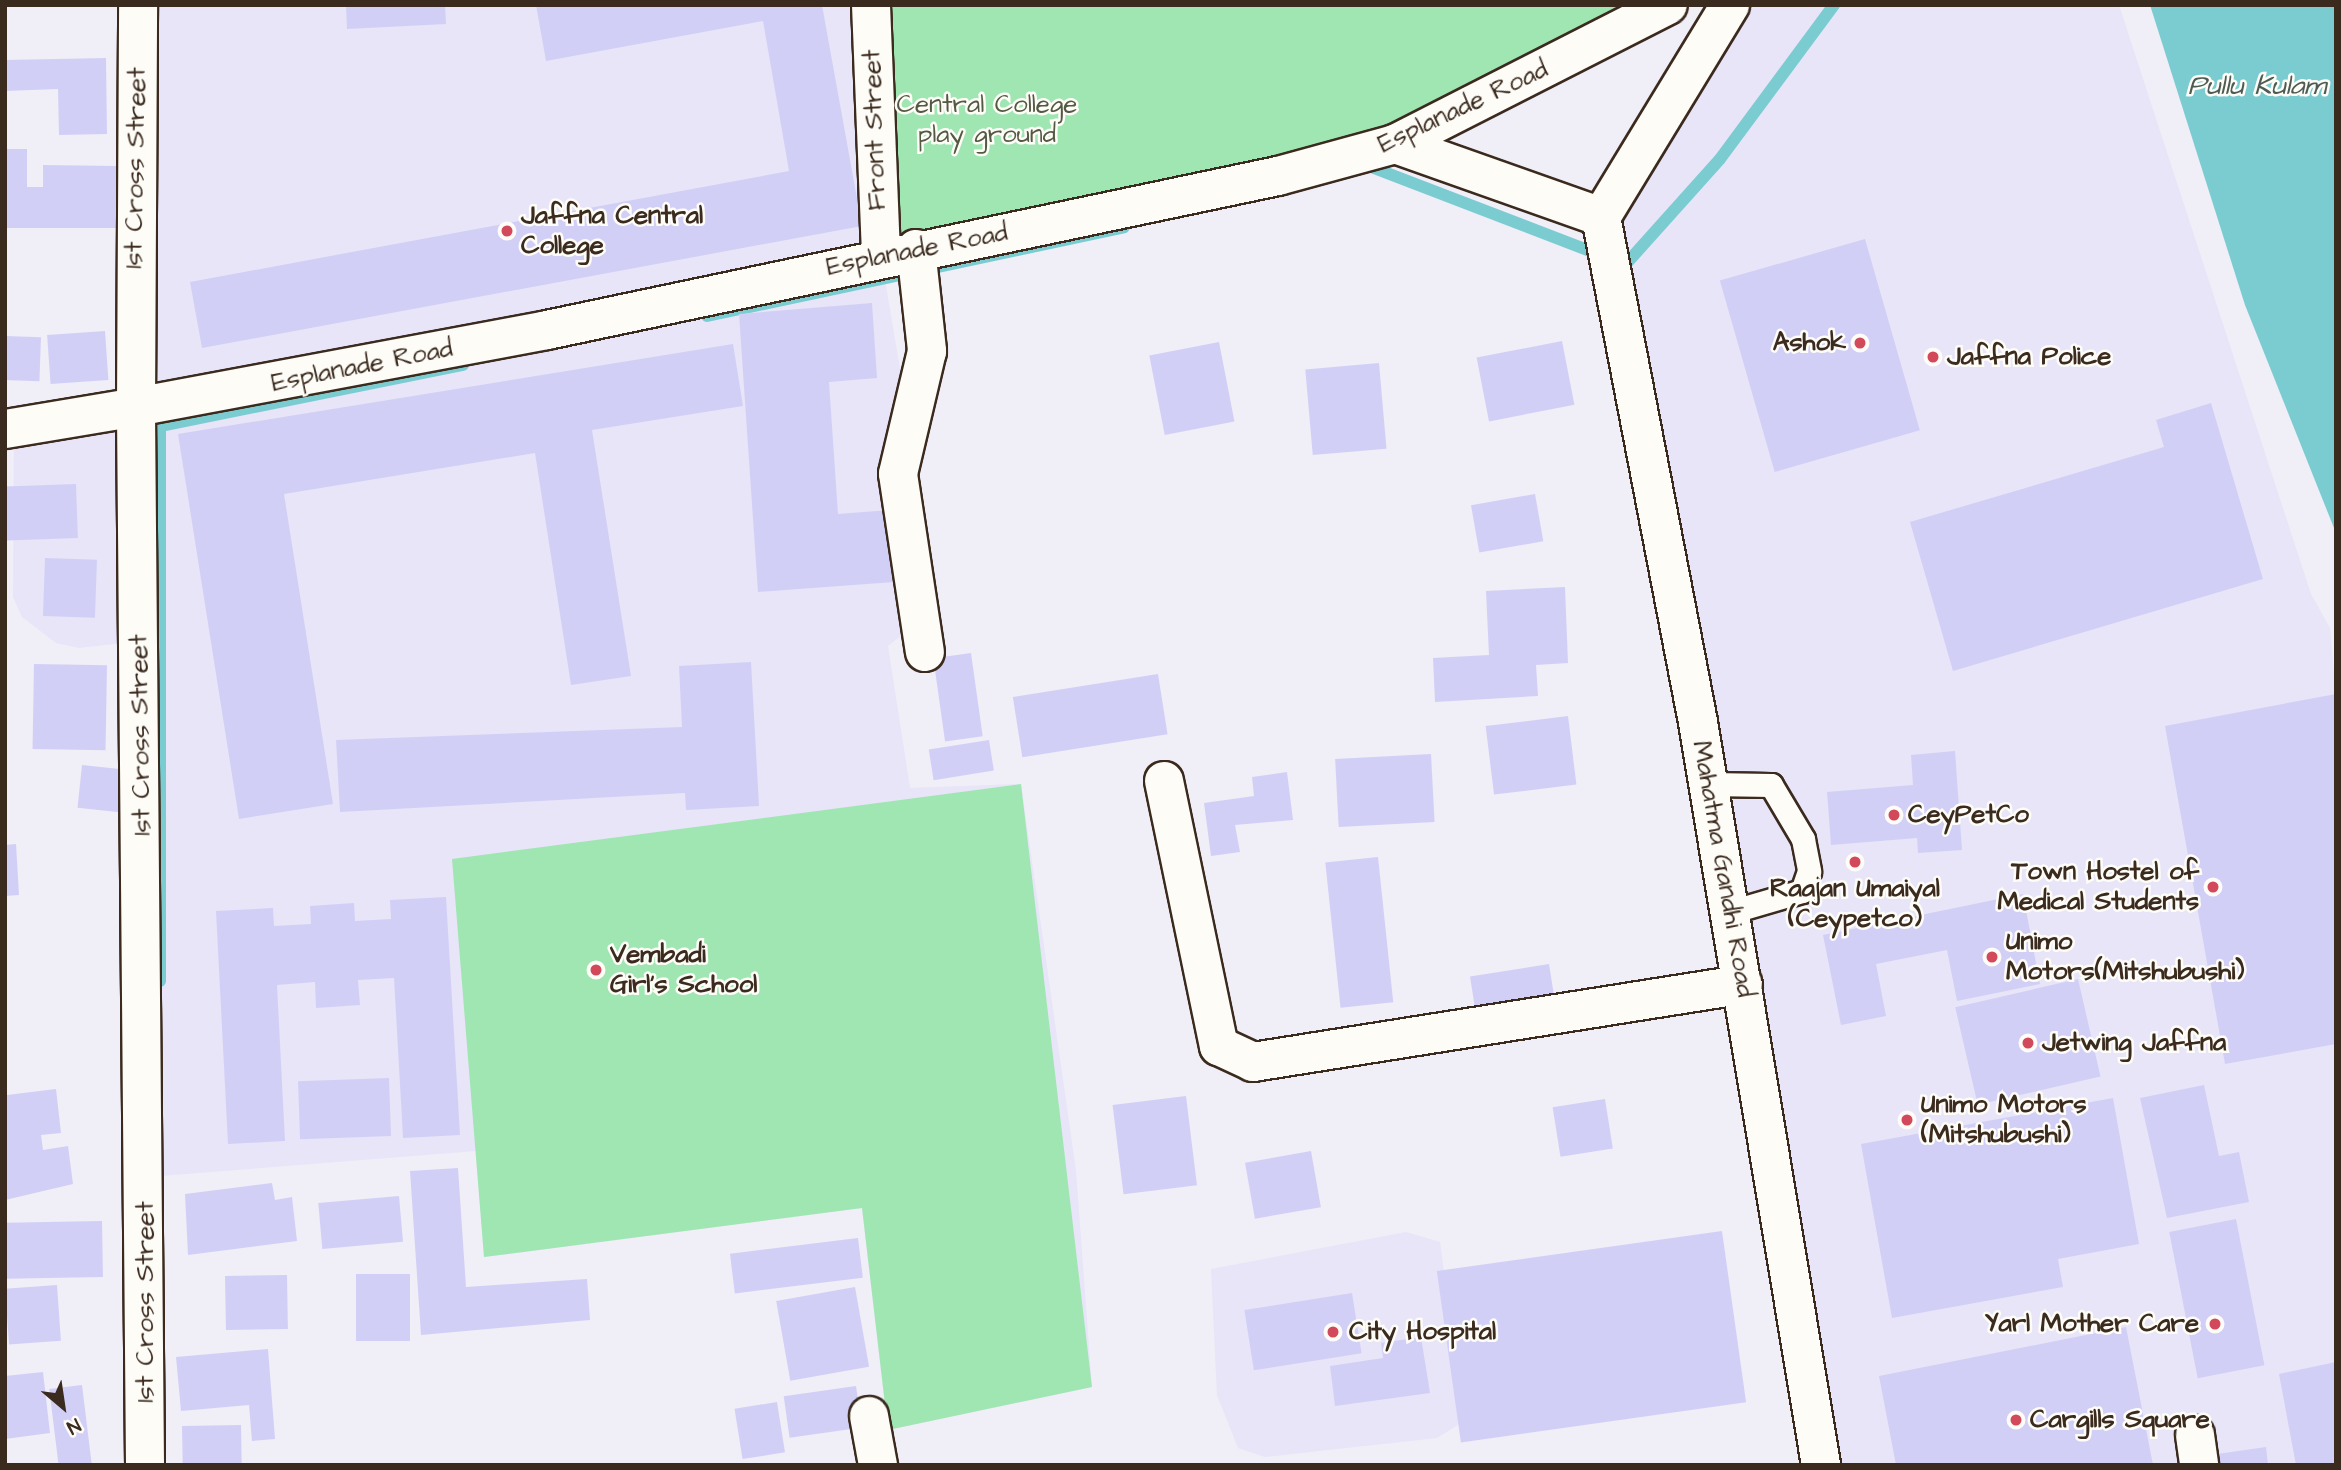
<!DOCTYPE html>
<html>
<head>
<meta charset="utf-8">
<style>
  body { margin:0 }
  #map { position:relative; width:2341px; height:1470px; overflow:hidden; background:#f0eef7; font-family:"Architects Daughter",sans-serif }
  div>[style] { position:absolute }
  .built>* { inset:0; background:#e7e5f7 }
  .green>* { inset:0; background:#a0e6b3 }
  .water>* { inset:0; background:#7bccd1 }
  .stream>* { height:12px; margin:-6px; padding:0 6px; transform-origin:6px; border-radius:6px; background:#7bccd1 }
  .building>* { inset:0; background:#d2cff7; transform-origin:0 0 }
  .roads { filter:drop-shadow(2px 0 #3b2a1e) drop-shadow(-2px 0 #3b2a1e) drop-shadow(0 2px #3b2a1e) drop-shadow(0 -2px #3b2a1e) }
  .service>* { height:23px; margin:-11.5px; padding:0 11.5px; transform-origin:11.5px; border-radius:11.5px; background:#fdfcf7 }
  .minor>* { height:38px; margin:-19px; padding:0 19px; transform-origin:19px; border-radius:19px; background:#fdfcf7 }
  .tertiary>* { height:38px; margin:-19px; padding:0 19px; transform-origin:19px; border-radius:19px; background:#fdfcf7 }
  .dots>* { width:19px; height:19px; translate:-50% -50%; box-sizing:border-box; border:4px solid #fdfcf7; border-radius:50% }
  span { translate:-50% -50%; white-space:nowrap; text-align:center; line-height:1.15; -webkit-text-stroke:5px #fdfcf7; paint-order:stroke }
  .park-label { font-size:26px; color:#545943 }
  .street-label { font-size:26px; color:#3b2a1e }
  .poi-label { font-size:26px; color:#3b2a1e; font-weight:700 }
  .left { translate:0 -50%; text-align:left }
  .right { translate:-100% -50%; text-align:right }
  .water-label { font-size:28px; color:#4e5b54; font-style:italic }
  .frame { position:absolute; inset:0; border:7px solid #3b2a1e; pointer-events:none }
  .north { position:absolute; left:28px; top:1372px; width:70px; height:70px; -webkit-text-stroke:5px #fdfcf7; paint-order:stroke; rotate:151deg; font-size:19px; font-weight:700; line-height:28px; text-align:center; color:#3b2a1e }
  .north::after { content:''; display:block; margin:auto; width:24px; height:32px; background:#3b2a1e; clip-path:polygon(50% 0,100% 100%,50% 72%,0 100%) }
</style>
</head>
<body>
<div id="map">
  <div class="built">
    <i style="clip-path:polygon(138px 5px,871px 5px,881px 256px,905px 399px,911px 628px,888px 646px,910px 788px,1021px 784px,1076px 1171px,1092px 1387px,888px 1430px,862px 1208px,484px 1257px,476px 1151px,147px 1177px,139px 641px,79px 648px,56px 643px,22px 617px,13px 597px,14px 427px,136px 407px)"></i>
    <i style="clip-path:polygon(1730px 5px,2119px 5px,2311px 594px,2330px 628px,2336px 698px,2336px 1465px,1821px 1465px,1601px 217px)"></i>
    <i style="clip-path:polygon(1406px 1232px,1440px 1242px,1464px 1421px,1437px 1438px,1265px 1457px,1238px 1448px,1217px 1395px,1211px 1269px)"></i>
  </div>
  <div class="green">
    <i style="clip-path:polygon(871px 5px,1668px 5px,1395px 144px,881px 256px)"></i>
    <i style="clip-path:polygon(1021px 784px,1092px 1387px,888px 1430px,862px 1208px,484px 1257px,452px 859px)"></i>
  </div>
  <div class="water">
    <i style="clip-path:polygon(2150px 5px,2336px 5px,2336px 533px,2245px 305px)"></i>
  </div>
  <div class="stream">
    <i style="left:1366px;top:165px;width:254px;rotate:21deg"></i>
    <i style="left:1627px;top:274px;width:9px;rotate:-103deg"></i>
    <i style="left:1625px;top:265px;width:142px;rotate:-48.1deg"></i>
    <i style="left:1720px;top:159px;width:192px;rotate:-53.5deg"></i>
    <i style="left:707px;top:316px;width:426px;rotate:-12deg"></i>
    <i style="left:160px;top:981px;width:555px;rotate:-90deg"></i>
    <i style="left:160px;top:426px;width:309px;rotate:-11.4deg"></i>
  </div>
  <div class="building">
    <i style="clip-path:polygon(346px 5px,445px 5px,446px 24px,347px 29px)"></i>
    <i style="clip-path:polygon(536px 5px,822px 5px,862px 226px,202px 348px,190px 282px,789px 171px,763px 21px,546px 61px)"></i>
    <i style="clip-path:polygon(106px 58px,107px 134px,59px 135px,58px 89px,5px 91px,5px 60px)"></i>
    <i style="clip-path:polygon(5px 149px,27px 149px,27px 187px,43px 187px,43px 165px,118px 166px,117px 228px,5px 228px)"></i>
    <i style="left:1865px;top:239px;width:199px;height:151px;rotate:74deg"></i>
    <i style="clip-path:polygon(872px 303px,877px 378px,829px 382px,838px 514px,889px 510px,894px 582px,758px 592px,739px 314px)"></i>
    <i style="left:105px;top:331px;width:49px;height:58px;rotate:86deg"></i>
    <i style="left:5px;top:336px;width:36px;height:44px;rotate:2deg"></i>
    <i style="left:1562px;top:341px;width:65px;height:87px;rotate:79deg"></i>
    <i style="left:1219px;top:342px;width:81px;height:71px;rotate:79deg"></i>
    <i style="clip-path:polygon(733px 344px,743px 406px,592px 430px,631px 676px,571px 685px,535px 453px,284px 494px,333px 804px,239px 819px,178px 434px)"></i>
    <i style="left:1379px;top:363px;width:86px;height:74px;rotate:85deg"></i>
    <i style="clip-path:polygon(2211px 403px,2263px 579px,1953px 671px,1910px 522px,2164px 447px,2156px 420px)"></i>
    <i style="left:76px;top:484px;width:54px;height:71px;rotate:88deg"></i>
    <i style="left:1535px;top:494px;width:48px;height:65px;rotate:80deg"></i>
    <i style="left:45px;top:558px;width:52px;height:58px;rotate:2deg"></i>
    <i style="clip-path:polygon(1565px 587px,1568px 663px,1536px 665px,1538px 696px,1435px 702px,1433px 658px,1489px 655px,1486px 591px)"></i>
    <i style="left:971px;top:653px;width:84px;height:38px;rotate:82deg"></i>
    <i style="clip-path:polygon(751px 662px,759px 806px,686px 810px,685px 793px,340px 812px,336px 740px,682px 727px,679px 666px)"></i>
    <i style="left:34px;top:664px;width:73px;height:85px;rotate:1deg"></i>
    <i style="left:1158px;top:674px;width:61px;height:147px;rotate:81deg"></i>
    <i style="clip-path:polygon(2336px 694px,2336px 1044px,2225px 1064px,2165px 726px)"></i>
    <i style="left:1568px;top:716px;width:69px;height:83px;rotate:83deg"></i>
    <i style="left:989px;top:740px;width:31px;height:61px;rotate:81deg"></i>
    <i style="clip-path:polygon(1955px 751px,1962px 850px,1918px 853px,1917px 838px,1831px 845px,1827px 792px,1913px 785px,1911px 755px)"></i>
    <i style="left:1431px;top:754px;width:68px;height:96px;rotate:87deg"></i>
    <i style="left:82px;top:765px;width:47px;height:43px;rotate:6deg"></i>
    <i style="clip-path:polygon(1287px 772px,1293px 820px,1235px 825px,1240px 852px,1211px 856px,1204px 803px,1254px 796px,1252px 777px)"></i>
    <i style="clip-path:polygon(16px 844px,19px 895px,5px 896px,5px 845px)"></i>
    <i style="left:1378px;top:857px;width:146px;height:53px;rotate:84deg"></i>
    <i style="clip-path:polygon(2023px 894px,2040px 984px,1957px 1001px,1947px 950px,1876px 964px,1886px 1016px,1841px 1025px,1823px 935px)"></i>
    <i style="clip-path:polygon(446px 897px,460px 1135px,403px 1138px,394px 978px,358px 980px,360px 1005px,316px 1008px,315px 982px,277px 985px,285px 1141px,228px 1144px,216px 911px,273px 908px,274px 926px,311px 924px,310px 906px,354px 903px,355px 921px,391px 919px,390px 900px)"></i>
    <i style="left:1549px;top:964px;width:38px;height:80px;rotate:81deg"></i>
    <i style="left:2078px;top:979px;width:100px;height:126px;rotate:77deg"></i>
    <i style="left:389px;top:1078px;width:58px;height:91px;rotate:88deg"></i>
    <i style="clip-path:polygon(2204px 1085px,2219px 1156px,2239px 1152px,2249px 1202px,2167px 1218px,2140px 1098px)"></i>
    <i style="clip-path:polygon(56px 1089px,61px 1133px,41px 1135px,43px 1150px,68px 1146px,73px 1184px,5px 1200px,7px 1095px)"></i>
    <i style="left:1186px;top:1096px;width:90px;height:74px;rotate:83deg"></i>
    <i style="clip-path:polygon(2113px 1098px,2139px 1244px,2058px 1259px,2063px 1287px,1892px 1318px,1861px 1144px)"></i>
    <i style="left:1605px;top:1099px;width:50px;height:53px;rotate:81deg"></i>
    <i style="left:1311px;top:1151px;width:57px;height:67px;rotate:80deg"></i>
    <i style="clip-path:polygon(458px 1168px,466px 1287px,587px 1279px,590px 1320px,421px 1335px,410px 1171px)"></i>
    <i style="clip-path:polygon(272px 1183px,275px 1200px,292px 1197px,297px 1241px,188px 1255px,185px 1194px)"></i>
    <i style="left:399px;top:1196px;width:46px;height:81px;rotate:85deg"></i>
    <i style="left:2236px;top:1219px;width:149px;height:68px;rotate:79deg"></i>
    <i style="left:102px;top:1221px;width:56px;height:97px;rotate:89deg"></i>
    <i style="left:1722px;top:1231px;width:173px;height:288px;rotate:82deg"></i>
    <i style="left:858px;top:1238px;width:40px;height:129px;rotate:83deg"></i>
    <i style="left:356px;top:1274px;width:54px;height:67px"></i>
    <i style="left:287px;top:1275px;width:54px;height:62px;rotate:89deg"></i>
    <i style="left:57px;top:1285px;width:56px;height:52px;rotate:86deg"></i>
    <i style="left:855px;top:1287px;width:81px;height:80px;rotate:80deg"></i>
    <i style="left:1352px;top:1293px;width:61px;height:109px;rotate:81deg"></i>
    <i style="clip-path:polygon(2126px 1327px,2153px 1465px,1896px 1465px,1879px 1376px)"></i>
    <i style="clip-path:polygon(1421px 1337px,1430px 1393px,1335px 1406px,1330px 1366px,1383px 1358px,1381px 1343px)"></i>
    <i style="clip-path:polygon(268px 1349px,275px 1439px,252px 1441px,249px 1405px,181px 1411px,176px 1357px)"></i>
    <i style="clip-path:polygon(2336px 1362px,2336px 1465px,2296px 1465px,2279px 1374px)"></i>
    <i style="clip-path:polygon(43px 1372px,50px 1433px,5px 1439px,5px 1376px)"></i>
    <i style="left:82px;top:1385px;width:81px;height:33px;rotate:83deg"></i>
    <i style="left:856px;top:1386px;width:42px;height:73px;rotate:82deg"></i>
    <i style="left:777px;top:1402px;width:51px;height:43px;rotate:81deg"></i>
    <i style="left:241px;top:1425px;width:40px;height:59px;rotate:89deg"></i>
    <i style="clip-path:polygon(2266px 1447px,2268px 1465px,2204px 1465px,2203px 1456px)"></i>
  </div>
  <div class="roads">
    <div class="service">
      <i style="left:1709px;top:784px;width:62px;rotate:0.9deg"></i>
      <i style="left:1771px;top:785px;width:63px;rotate:59.3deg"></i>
      <i style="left:1803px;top:839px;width:33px;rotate:79deg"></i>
      <i style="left:1809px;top:871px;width:21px;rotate:109deg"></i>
      <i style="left:1802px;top:891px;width:75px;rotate:163.7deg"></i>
    </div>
    <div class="minor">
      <i style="left:871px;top:5px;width:251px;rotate:87.7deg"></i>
      <i style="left:916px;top:249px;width:103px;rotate:83.8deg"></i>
      <i style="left:927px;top:351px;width:126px;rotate:103.3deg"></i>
      <i style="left:898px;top:474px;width:180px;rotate:81.4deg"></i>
      <i style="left:5px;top:429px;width:133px;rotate:-9.5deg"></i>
      <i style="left:136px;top:407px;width:402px;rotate:-89.7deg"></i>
      <i style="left:1164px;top:781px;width:271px;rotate:78.3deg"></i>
      <i style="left:1219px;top:1046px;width:38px;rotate:25deg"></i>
      <i style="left:1253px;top:1062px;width:496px;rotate:-9deg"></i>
      <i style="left:869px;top:1416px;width:50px;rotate:79.6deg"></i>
      <i style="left:2195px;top:1435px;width:30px;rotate:82deg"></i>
    </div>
    <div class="tertiary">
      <i style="left:1730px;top:5px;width:248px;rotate:121.3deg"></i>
      <i style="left:1601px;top:217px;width:514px;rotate:79.13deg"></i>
      <i style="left:1698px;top:722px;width:753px;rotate:80.6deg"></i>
      <i style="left:1395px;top:144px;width:219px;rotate:19.5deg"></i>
      <i style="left:145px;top:1465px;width:1058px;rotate:-90.49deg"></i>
      <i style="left:136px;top:407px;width:418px;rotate:-10.6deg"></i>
      <i style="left:547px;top:330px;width:747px;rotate:-11.9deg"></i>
      <i style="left:1278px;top:176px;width:121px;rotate:-15.3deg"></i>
      <i style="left:1395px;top:144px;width:306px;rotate:-27deg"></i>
    </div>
  </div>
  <div class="dots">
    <i style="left:507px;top:231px;background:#d1495b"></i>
    <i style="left:1860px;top:343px;background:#d1495b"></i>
    <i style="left:1933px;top:357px;background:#d1495b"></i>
    <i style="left:1894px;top:815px;background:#d1495b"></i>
    <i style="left:1855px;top:862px;background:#d1495b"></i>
    <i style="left:2213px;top:887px;background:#d1495b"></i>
    <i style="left:1992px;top:957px;background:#d1495b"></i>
    <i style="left:596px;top:970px;background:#d1495b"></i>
    <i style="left:2028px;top:1043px;background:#d1495b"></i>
    <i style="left:1907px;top:1120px;background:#d1495b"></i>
    <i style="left:2215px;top:1324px;background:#d1495b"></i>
    <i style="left:1333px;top:1332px;background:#d1495b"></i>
    <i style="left:2016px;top:1420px;background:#d1495b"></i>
  </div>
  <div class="park-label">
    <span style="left:987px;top:120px">Central College<br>play ground</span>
  </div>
  <div class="street-label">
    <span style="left:1463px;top:107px;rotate:-25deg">Esplanade Road</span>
    <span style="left:875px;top:130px;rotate:-92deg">Front Street</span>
    <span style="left:136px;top:168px;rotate:-89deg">1st Cross Street</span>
    <span style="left:917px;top:250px;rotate:-11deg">Esplanade Road</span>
    <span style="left:362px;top:366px;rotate:-11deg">Esplanade Road</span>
    <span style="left:141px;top:735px;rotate:-91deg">1st Cross Street</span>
    <span style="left:1723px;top:869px;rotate:80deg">Mahatma Gandhi Road</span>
    <span style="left:146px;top:1302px;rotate:-90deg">1st Cross Street</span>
  </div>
  <div class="poi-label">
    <span class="left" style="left:521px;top:231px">Jaffna Central<br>College</span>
    <span class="right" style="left:1846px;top:343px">Ashok</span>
    <span class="left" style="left:1947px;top:357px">Jaffna Police</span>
    <span class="left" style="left:1908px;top:815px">CeyPetCo</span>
    <span class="right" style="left:2199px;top:887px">Town Hostel of<br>Medical Students</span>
    <span style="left:1855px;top:904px">Raajan Umaiyal<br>(Ceypetco)</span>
    <span class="left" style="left:2006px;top:957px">Unimo<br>Motors(Mitshubushi)</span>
    <span class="left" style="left:610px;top:970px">Vembadi<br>Girl's School</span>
    <span class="left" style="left:2042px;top:1043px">Jetwing Jaffna</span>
    <span class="left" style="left:1921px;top:1120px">Unimo Motors<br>(Mitshubushi)</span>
    <span class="right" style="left:2199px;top:1324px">Yarl Mother Care</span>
    <span class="left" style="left:1349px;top:1332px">City Hospital</span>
    <span class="left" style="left:2030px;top:1420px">Cargills Square</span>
  </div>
  <div class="water-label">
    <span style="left:2257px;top:86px">Pullu Kulam</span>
  </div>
  <div class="frame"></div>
  <div class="north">N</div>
</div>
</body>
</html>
